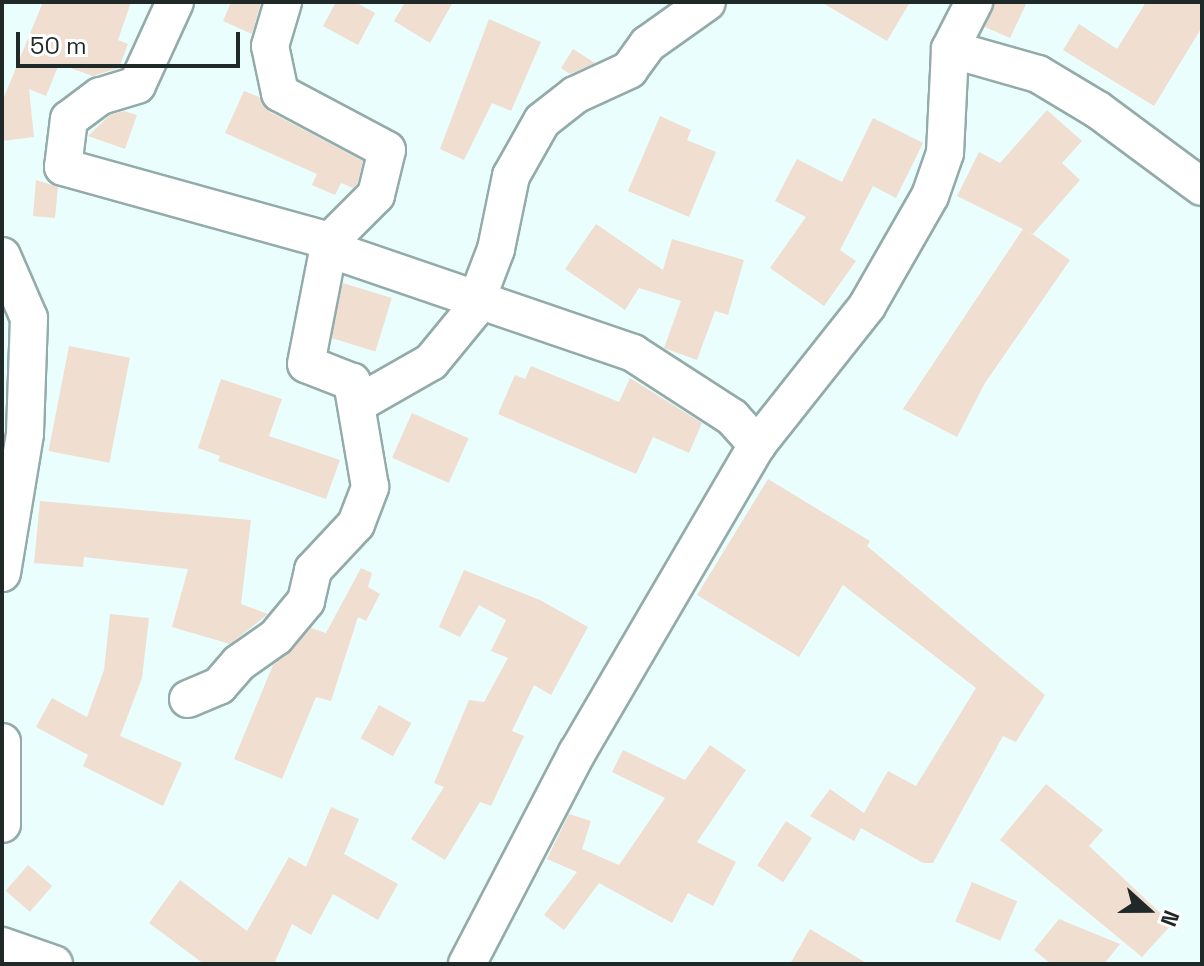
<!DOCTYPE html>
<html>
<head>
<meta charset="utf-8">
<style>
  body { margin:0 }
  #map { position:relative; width:1204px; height:966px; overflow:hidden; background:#eafefd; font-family:"Space Grotesk",sans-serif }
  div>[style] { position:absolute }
  .building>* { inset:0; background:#f0ded1; transform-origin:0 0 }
  .roads { filter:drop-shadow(2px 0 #93aba9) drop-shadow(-2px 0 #93aba9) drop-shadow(0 2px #93aba9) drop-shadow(0 -2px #93aba9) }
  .minor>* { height:36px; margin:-18px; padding:0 18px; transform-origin:18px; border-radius:18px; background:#fff }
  span { translate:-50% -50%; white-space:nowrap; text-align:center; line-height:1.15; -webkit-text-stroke:6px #fff; paint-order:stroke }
  .frame { position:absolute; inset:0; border:4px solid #1f2928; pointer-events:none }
  .north { position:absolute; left:1108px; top:870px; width:80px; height:80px; -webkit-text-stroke:6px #fff; paint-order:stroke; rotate:111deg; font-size:22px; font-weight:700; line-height:32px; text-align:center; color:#1f2928 }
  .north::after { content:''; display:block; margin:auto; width:28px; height:36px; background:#1f2928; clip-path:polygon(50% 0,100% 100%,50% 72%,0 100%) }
  .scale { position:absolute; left:16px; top:32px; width:224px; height:36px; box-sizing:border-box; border:4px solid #1f2928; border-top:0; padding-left:10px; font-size:24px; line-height:28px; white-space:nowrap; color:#1f2928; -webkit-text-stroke:6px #fff; paint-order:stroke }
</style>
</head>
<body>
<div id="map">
  <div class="building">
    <i style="clip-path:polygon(43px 2px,131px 2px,118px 40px,128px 44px,119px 68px,93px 76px,59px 64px,46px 96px,29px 89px,34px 137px,2px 141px,2px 102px)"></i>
    <i style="clip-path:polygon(231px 2px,261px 2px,252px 34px,223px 21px)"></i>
    <i style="clip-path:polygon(336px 2px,355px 2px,375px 13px,358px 45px,323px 26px)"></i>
    <i style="clip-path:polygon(405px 2px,453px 2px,430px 43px,394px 21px)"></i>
    <i style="clip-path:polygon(821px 2px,910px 2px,887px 41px)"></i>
    <i style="clip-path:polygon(995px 2px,1027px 2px,1010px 38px,985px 27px)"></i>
    <i style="clip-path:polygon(1146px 2px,1202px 2px,1202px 27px,1154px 106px,1063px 50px,1079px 24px,1117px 49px)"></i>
    <i style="clip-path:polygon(489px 19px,541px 42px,511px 111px,492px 103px,464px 160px,440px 149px)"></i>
    <i style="clip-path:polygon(573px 49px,595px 63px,570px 74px,561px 68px)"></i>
    <i style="clip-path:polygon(244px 91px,259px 97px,270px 112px,363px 161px,357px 184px,353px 188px,341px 183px,335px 195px,312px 185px,317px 174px,225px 133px)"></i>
    <i style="clip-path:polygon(1047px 110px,1082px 141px,1062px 163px,1080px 180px,1033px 234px,1028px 231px,1070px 260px,985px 383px,957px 437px,903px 409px,1023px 229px,957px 196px,979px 152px,1000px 163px)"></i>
    <i style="clip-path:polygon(124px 111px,137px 115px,125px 149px,88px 136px,110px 115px)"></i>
    <i style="clip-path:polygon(660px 116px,691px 130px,687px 140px,716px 152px,689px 217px,628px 191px)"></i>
    <i style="clip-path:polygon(873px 118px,923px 143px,896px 198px,873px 186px,840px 250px,856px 261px,824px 306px,770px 268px,806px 217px,775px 201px,797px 159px,842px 182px)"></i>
    <i style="clip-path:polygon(36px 180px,58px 187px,55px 218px,33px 216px)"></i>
    <i style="clip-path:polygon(596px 224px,663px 270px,672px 239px,744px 260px,728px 315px,715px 311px,697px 360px,664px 348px,681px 301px,639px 288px,625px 310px,565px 269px)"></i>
    <i style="left:343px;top:283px;width:51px;height:56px;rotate:17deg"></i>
    <i style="left:69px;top:346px;width:62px;height:107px;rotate:11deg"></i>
    <i style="clip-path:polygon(531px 366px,619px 402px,630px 378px,702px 423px,689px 453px,653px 437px,636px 474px,498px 414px,515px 375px,525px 379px)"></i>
    <i style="clip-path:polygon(221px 379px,282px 399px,269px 436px,340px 460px,326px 499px,218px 461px,220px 456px,198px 448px)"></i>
    <i style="left:412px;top:413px;width:62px;height:49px;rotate:24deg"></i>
    <i style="clip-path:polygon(768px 479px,870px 541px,867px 546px,1045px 695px,1016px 742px,1003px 736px,933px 863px,923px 863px,861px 828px,854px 841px,810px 816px,830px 789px,864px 813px,888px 771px,916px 786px,976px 688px,843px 585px,799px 657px,697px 595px)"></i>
    <i style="clip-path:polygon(40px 501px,251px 520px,241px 604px,268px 614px,230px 644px,172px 627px,188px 569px,84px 557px,83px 567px,34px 563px)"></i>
    <i style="clip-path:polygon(361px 568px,372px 573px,368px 587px,380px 594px,366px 621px,358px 617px,331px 701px,316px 697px,282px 779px,234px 759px,273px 665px,311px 628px,326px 633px)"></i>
    <i style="clip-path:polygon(464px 570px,540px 600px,588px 627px,551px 695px,534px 685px,512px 731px,524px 736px,491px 806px,480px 802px,445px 860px,411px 839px,444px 787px,434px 783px,469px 700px,484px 702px,508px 658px,491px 651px,506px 620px,479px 605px,460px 637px,439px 627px)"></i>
    <i style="clip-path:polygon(110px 614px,149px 618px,142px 678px,120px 736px,182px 763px,163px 806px,83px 766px,88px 755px,36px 727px,52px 698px,87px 717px,104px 670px)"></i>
    <i style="left:379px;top:705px;width:37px;height:38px;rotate:29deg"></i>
    <i style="clip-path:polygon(710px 745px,746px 770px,697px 842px,736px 862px,713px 906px,688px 893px,672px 923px,599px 883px,564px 930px,544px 915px,577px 872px,547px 859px,569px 814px,591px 821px,582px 849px,619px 865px,665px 798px,612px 772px,623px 750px,685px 780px)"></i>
    <i style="clip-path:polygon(1046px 784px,1103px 830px,1089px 846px,1172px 924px,1142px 957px,1000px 840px)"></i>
    <i style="clip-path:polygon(331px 807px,359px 819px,344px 854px,398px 884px,378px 920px,333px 894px,311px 935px,292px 924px,274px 964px,204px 964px,149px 923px,180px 880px,247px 931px,289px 857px,306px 867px)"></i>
    <i style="left:786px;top:821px;width:31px;height:53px;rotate:33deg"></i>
    <i style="left:28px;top:865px;width:32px;height:34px;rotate:41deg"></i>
    <i style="left:972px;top:882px;width:49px;height:43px;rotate:23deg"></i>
    <i style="clip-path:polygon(1059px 919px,1120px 944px,1104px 964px,1051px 964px,1034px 950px)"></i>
    <i style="clip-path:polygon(810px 929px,868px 964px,790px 964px)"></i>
  </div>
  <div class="roads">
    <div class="minor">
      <i style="left:175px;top:2px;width:91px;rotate:114.6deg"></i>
      <i style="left:137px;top:85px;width:39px;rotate:163deg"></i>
      <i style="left:100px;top:96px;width:39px;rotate:143deg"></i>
      <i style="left:69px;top:119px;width:48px;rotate:97.1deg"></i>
      <i style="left:63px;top:167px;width:277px;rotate:15.5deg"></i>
      <i style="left:330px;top:241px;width:16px;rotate:47deg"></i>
      <i style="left:341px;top:253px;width:309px;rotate:18.9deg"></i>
      <i style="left:633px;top:353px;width:118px;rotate:32.9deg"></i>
      <i style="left:732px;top:417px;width:38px;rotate:48deg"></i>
      <i style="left:950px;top:49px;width:91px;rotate:15.9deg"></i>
      <i style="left:1038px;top:74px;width:70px;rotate:31deg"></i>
      <i style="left:1098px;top:110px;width:129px;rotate:36.5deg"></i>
      <i style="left:2px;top:256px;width:68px;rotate:66.5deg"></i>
      <i style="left:29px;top:318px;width:116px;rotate:92deg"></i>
      <i style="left:25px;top:434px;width:141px;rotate:99.4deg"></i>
      <i style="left:359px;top:403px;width:83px;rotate:-29.7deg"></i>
      <i style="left:431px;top:362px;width:65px;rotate:-50.6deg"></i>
      <i style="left:472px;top:312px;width:67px;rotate:-69.1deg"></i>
      <i style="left:496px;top:249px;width:75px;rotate:-78.4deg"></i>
      <i style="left:511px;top:176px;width:63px;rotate:-60.6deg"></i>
      <i style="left:542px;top:121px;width:42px;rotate:-38.2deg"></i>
      <i style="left:575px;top:95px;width:60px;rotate:-24.8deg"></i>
      <i style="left:629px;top:70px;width:32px;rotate:-54deg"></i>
      <i style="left:648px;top:44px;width:72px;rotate:-35.4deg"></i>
      <i style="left:188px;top:699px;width:34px;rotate:-23deg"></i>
      <i style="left:219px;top:686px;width:30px;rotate:-49deg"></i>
      <i style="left:239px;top:663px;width:45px;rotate:-35.1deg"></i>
      <i style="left:276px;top:637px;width:47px;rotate:-50.2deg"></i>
      <i style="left:306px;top:601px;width:32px;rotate:-77deg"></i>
      <i style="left:313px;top:570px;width:63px;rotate:-46.9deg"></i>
      <i style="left:356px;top:524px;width:40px;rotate:-69deg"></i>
      <i style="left:370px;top:487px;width:107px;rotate:-99.7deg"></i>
      <i style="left:352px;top:382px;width:49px;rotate:-158.6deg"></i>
      <i style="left:306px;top:364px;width:125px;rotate:-79deg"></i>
      <i style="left:330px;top:241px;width:65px;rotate:-45deg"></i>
      <i style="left:376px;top:195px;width:46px;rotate:-76.3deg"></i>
      <i style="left:387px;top:150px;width:121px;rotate:-152deg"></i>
      <i style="left:280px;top:93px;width:48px;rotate:-102deg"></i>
      <i style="left:270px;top:46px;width:46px;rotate:-73.5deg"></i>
      <i style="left:2px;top:742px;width:82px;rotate:90deg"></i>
      <i style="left:2px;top:946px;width:55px;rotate:19.1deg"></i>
      <i style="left:467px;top:964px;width:238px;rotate:-62.5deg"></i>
      <i style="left:577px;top:753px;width:357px;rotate:-59.7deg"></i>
      <i style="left:757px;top:445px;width:177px;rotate:-51.6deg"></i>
      <i style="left:867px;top:306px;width:127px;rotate:-60.2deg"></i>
      <i style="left:930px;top:196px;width:46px;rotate:-70.8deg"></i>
      <i style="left:945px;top:153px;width:104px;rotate:-87.2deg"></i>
      <i style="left:950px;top:49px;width:53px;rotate:-62.9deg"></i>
    </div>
  </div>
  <div class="frame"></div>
  <div class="north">N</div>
  <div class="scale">50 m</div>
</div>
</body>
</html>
